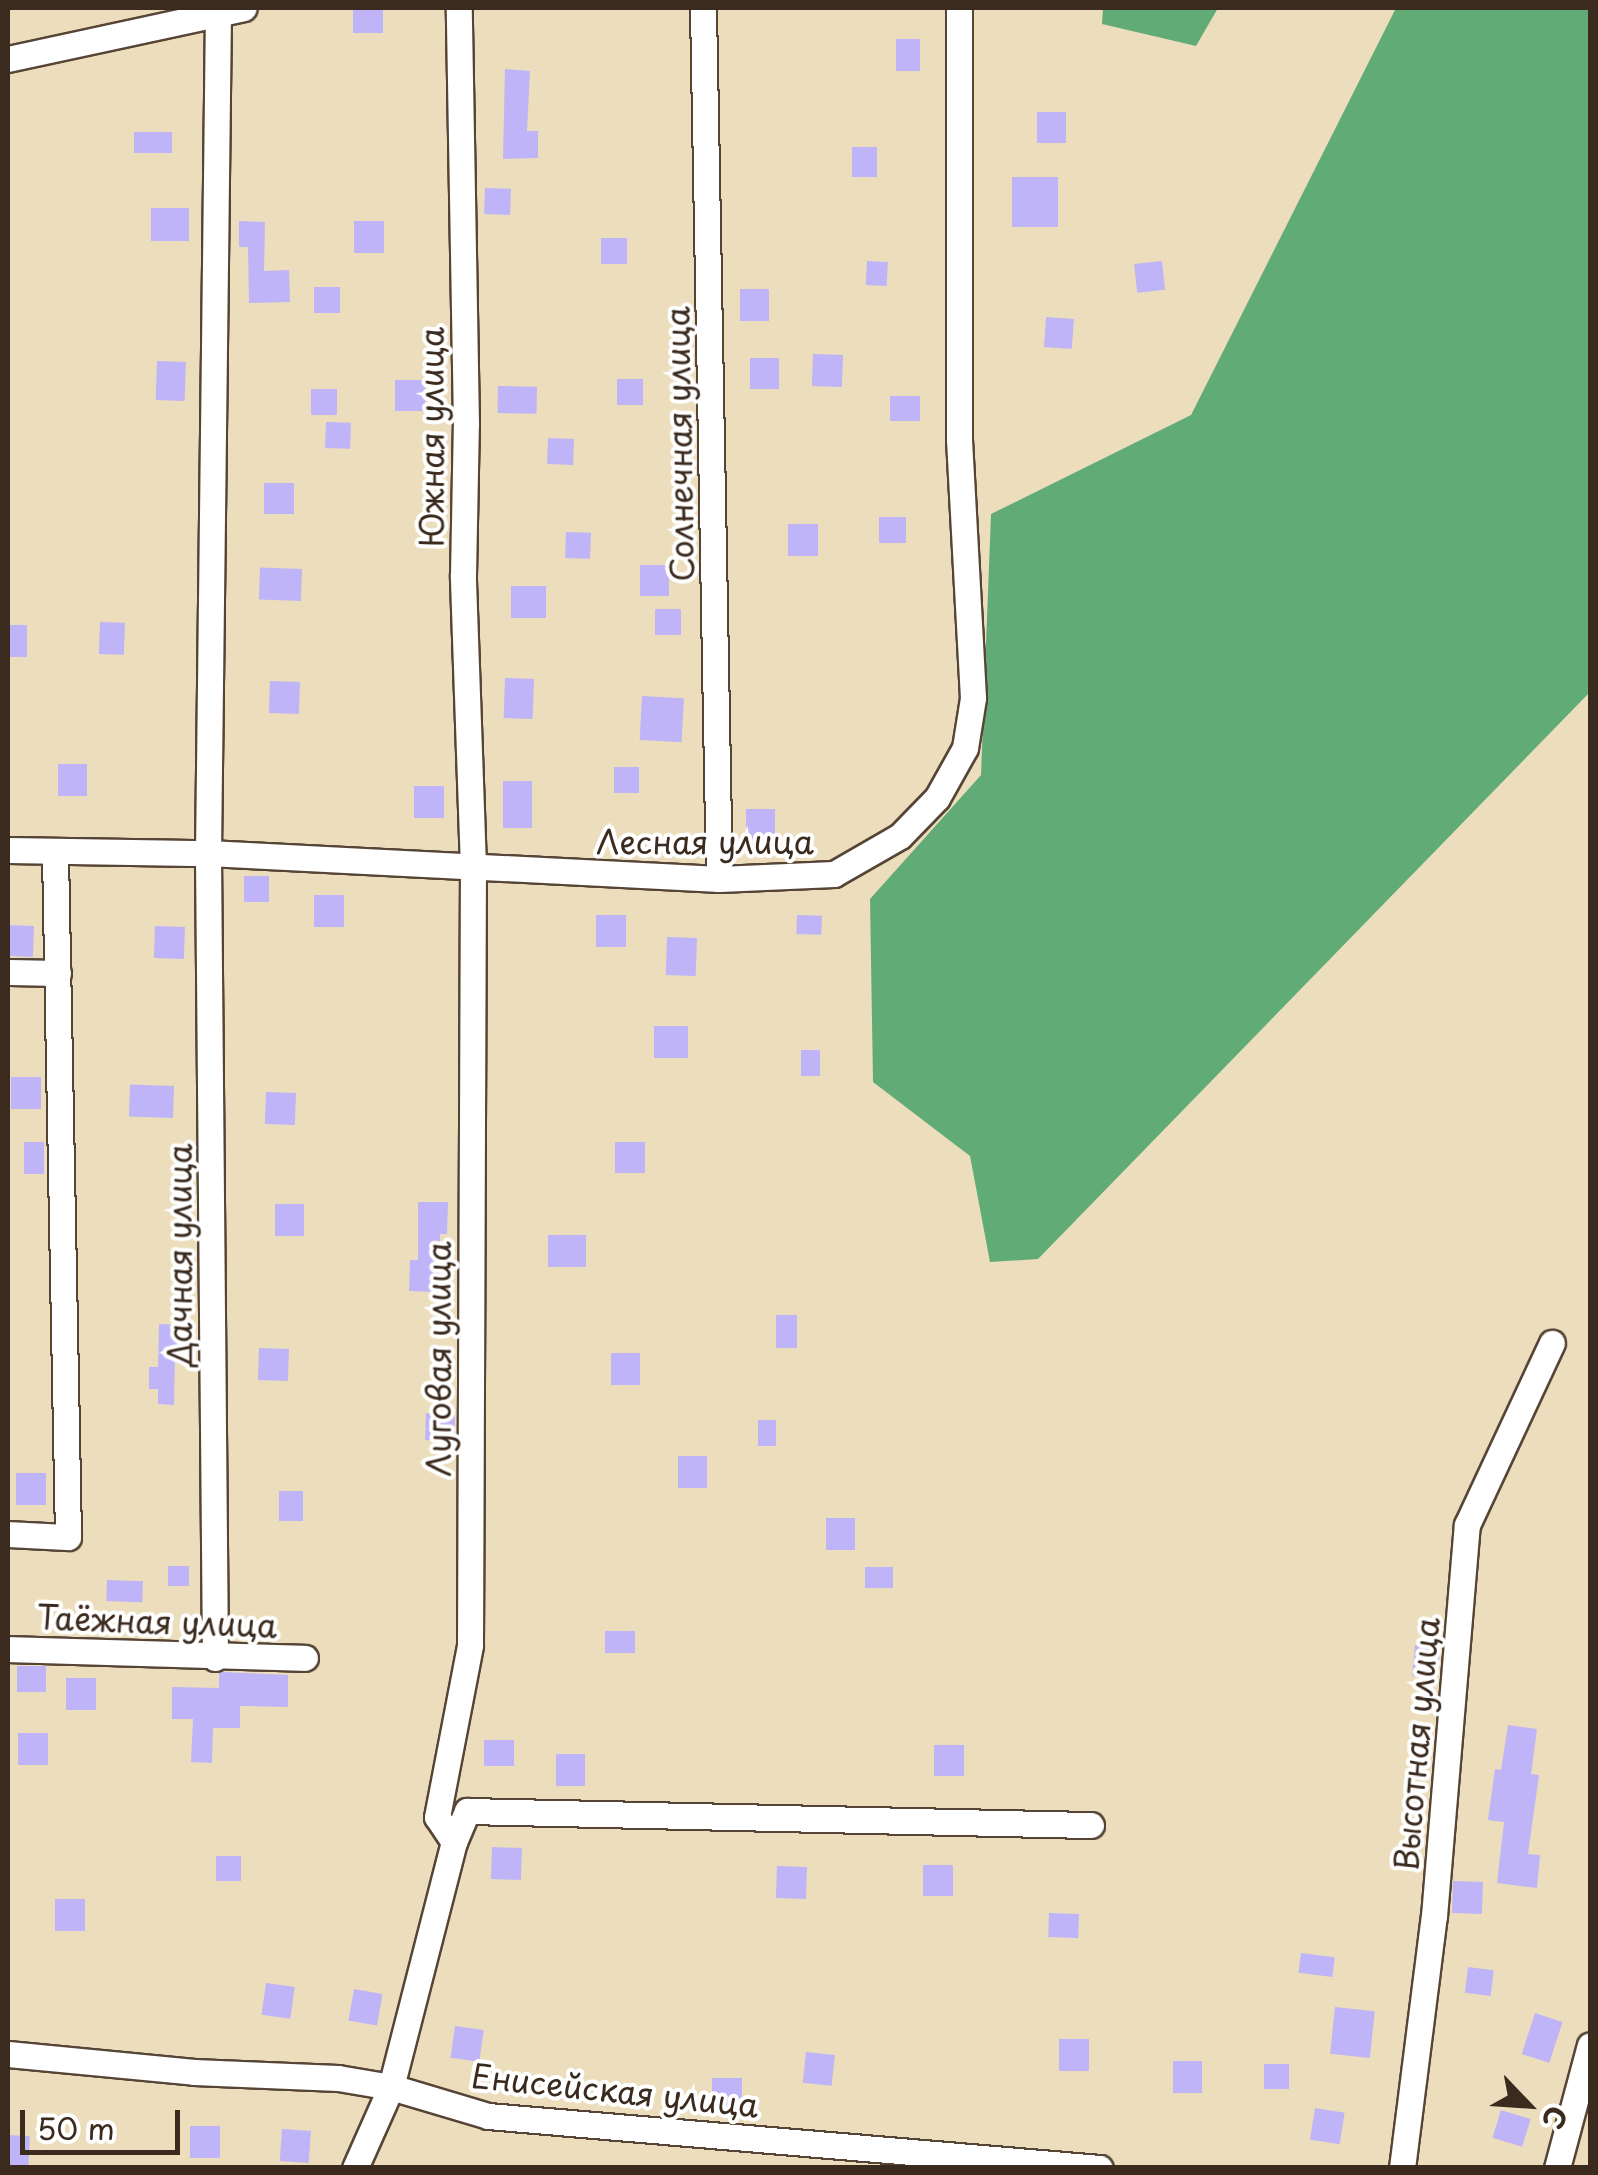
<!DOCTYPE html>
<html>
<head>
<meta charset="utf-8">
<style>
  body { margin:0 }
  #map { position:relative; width:1598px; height:2175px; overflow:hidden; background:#ecdebc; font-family:"Playpen Sans",sans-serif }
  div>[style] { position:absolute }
  .forest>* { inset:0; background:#61ac76 }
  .building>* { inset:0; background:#beb4f7; transform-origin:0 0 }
  .roads { filter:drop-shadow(2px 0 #564536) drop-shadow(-2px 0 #564536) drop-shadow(0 2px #564536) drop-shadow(0 -2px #564536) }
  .minor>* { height:25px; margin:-12.5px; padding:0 12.5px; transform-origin:12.5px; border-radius:12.5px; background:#fff }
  span { translate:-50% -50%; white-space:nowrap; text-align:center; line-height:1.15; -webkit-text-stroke:8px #fff; paint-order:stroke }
  .street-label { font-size:32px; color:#3b2a1e }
  .frame { position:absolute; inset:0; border:10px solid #3b2a1e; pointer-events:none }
  .north { position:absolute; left:1478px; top:2055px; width:100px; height:100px; -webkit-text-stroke:8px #fff; paint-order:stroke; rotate:115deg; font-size:28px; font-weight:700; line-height:40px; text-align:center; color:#3b2a1e }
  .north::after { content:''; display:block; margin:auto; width:35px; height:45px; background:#3b2a1e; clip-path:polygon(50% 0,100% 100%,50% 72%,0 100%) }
  .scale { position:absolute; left:20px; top:2110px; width:160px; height:45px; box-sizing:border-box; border:5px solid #3b2a1e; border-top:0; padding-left:12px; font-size:30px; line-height:35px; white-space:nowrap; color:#3b2a1e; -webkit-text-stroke:8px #fff; paint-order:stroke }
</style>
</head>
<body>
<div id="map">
  <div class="forest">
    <i style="clip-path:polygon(1103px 8px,1218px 8px,1196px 46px,1102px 24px)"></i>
    <i style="clip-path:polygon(1396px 8px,1590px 8px,1590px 692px,1038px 1259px,990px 1262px,970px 1156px,873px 1082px,870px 899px,981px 775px,991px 514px,1191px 415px)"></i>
  </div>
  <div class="building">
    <i style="left:353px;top:8px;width:30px;height:25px"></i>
    <i style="left:896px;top:39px;width:24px;height:32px"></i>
    <i style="clip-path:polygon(505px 69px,530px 71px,527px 131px,538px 131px,538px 158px,503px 159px)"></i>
    <i style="left:1037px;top:112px;width:29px;height:31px"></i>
    <i style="left:134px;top:132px;width:38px;height:21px"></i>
    <i style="left:852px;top:147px;width:25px;height:30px"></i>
    <i style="left:1012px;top:177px;width:46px;height:50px"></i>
    <i style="left:485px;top:188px;width:26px;height:26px;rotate:2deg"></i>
    <i style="left:151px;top:208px;width:38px;height:33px"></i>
    <i style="clip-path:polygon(239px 221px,265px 222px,264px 271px,289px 270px,290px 302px,249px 303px,248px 247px,239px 247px)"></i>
    <i style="left:354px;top:221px;width:30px;height:32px"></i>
    <i style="left:601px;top:238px;width:26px;height:26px"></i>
    <i style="left:867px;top:261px;width:21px;height:24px;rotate:3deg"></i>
    <i style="left:1162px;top:261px;width:29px;height:28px;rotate:84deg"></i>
    <i style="left:314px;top:287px;width:26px;height:26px"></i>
    <i style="left:740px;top:289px;width:29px;height:32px"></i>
    <i style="left:1046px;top:317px;width:28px;height:30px;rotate:4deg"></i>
    <i style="left:813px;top:354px;width:30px;height:32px;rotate:2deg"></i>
    <i style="left:750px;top:358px;width:29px;height:31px"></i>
    <i style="left:157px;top:361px;width:29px;height:39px;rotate:2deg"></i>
    <i style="left:617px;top:379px;width:26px;height:26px"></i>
    <i style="left:395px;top:380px;width:30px;height:31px"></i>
    <i style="left:498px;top:386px;width:39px;height:27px;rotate:1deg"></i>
    <i style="left:311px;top:389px;width:26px;height:26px"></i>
    <i style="left:890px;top:396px;width:30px;height:25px"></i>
    <i style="left:326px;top:422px;width:25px;height:26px;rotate:2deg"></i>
    <i style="left:548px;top:438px;width:26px;height:26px;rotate:2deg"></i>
    <i style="left:264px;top:483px;width:30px;height:31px"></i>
    <i style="left:879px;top:517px;width:27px;height:26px"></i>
    <i style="left:788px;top:524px;width:30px;height:32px"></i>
    <i style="left:566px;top:532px;width:25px;height:26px;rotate:2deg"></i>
    <i style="left:640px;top:565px;width:29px;height:31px"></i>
    <i style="left:302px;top:569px;width:32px;height:42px;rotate:92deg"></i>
    <i style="left:511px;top:586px;width:35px;height:32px"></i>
    <i style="left:655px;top:609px;width:26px;height:26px"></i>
    <i style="left:100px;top:622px;width:25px;height:32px;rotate:2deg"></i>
    <i style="left:8px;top:625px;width:19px;height:32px"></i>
    <i style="left:505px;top:678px;width:29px;height:40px;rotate:2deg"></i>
    <i style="left:270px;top:681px;width:30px;height:32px;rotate:2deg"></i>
    <i style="left:642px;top:696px;width:42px;height:44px;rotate:3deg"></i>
    <i style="left:58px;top:764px;width:29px;height:32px"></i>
    <i style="left:614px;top:767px;width:25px;height:26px"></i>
    <i style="left:503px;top:781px;width:29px;height:47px"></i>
    <i style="left:414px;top:786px;width:30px;height:32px"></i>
    <i style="left:746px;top:809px;width:29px;height:32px"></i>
    <i style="left:244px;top:876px;width:25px;height:26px"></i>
    <i style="left:314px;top:895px;width:30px;height:32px"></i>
    <i style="left:596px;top:915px;width:30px;height:32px"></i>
    <i style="left:797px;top:915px;width:25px;height:19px;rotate:2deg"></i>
    <i style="left:8px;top:925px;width:26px;height:31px;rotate:2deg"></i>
    <i style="left:155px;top:926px;width:30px;height:32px;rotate:2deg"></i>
    <i style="left:667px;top:937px;width:30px;height:38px;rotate:2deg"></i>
    <i style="left:654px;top:1026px;width:34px;height:32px"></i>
    <i style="left:820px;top:1050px;width:26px;height:19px;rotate:90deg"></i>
    <i style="left:11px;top:1077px;width:30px;height:32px"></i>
    <i style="left:174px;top:1086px;width:32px;height:44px;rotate:92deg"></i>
    <i style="left:266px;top:1092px;width:30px;height:32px;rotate:2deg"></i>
    <i style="left:24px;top:1142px;width:20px;height:32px"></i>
    <i style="left:615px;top:1142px;width:30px;height:31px"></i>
    <i style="clip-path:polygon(418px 1202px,448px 1202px,447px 1234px,440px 1234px,439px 1292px,409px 1291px,410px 1260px,418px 1260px)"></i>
    <i style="left:275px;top:1204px;width:29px;height:32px"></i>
    <i style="left:548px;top:1235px;width:38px;height:32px"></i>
    <i style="left:776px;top:1315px;width:21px;height:33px"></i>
    <i style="clip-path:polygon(159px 1324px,188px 1325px,188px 1349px,175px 1349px,174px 1405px,158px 1404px,158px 1389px,149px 1389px,149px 1367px,158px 1367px)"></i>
    <i style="left:259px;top:1348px;width:30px;height:32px;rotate:2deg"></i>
    <i style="left:611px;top:1353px;width:29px;height:32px"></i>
    <i style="left:426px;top:1413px;width:29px;height:27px;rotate:2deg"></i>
    <i style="left:758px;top:1420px;width:18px;height:26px"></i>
    <i style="left:678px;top:1456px;width:29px;height:32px"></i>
    <i style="left:16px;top:1473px;width:30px;height:32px"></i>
    <i style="left:279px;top:1491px;width:24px;height:30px"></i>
    <i style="left:826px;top:1518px;width:29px;height:32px"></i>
    <i style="left:189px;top:1566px;width:20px;height:21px;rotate:90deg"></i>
    <i style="left:865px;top:1567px;width:28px;height:21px"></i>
    <i style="left:107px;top:1580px;width:36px;height:21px;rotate:2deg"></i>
    <i style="left:605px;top:1631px;width:30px;height:22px"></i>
    <i style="left:1415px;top:1645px;width:25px;height:31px;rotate:5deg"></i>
    <i style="left:17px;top:1666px;width:29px;height:26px"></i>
    <i style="clip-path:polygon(223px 1672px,288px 1675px,288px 1707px,240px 1706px,240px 1728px,213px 1728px,212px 1763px,191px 1762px,193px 1719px,172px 1719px,172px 1687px,219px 1688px,219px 1673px)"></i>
    <i style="left:66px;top:1678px;width:30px;height:32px"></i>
    <i style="clip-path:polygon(1508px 1725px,1537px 1729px,1531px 1774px,1539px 1775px,1528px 1854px,1540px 1855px,1537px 1888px,1497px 1883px,1504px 1822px,1488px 1820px,1495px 1769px,1501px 1770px)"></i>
    <i style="left:18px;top:1733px;width:30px;height:32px"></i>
    <i style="left:484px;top:1740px;width:30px;height:26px"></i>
    <i style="left:934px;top:1745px;width:30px;height:31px"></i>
    <i style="left:556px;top:1754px;width:29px;height:32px"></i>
    <i style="left:492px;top:1847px;width:30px;height:32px;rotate:2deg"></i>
    <i style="left:216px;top:1856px;width:25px;height:25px"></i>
    <i style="left:923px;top:1865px;width:30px;height:31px"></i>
    <i style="left:777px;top:1866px;width:30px;height:32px;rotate:2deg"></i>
    <i style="left:1453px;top:1881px;width:30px;height:32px;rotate:2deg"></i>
    <i style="left:55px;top:1899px;width:30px;height:32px"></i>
    <i style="left:1049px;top:1913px;width:30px;height:24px;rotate:2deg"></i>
    <i style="left:1301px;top:1953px;width:34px;height:20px;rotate:7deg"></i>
    <i style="left:1468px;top:1967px;width:26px;height:26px;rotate:7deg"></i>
    <i style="left:266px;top:1983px;width:29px;height:32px;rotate:8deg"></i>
    <i style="left:354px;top:1989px;width:29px;height:32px;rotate:10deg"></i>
    <i style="left:1335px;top:2007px;width:40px;height:47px;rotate:6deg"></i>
    <i style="left:1535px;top:2013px;width:29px;height:43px;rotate:18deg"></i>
    <i style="left:455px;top:2026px;width:29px;height:32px;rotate:8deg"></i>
    <i style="left:1059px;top:2039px;width:30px;height:32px"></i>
    <i style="left:806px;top:2052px;width:29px;height:31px;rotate:6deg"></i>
    <i style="left:1173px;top:2061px;width:29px;height:32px"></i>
    <i style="left:1264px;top:2064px;width:25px;height:25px"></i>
    <i style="left:712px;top:2078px;width:30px;height:32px"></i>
    <i style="left:1315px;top:2108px;width:30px;height:32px;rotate:9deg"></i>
    <i style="left:1501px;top:2110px;width:31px;height:29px;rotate:17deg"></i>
    <i style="left:190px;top:2126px;width:30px;height:32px"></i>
    <i style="left:282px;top:2129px;width:29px;height:32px;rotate:4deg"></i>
    <i style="left:8px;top:2135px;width:22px;height:33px;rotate:3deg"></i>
  </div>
  <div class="roads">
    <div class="minor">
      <i style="left:703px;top:8px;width:871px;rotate:88.95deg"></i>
      <i style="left:8px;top:59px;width:241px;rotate:-12.2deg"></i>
      <i style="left:8px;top:850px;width:200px;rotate:0.9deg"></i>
      <i style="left:208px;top:853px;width:512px;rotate:2.91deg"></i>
      <i style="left:719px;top:879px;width:115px;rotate:-2.5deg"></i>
      <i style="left:834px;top:874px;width:76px;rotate:-29.9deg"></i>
      <i style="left:900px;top:836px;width:53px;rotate:-45.8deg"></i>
      <i style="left:937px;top:798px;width:57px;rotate:-60.8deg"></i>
      <i style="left:965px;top:748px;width:51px;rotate:-80.9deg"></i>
      <i style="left:973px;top:698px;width:259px;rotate:-93.1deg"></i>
      <i style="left:959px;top:439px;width:431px;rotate:-90deg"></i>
      <i style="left:8px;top:972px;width:50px;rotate:1.1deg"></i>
      <i style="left:8px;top:1534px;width:60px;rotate:2.9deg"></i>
      <i style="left:68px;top:1537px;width:686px;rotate:-91.09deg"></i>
      <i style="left:8px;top:1649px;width:297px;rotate:1.7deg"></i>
      <i style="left:215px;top:1658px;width:805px;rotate:-90.5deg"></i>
      <i style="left:208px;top:853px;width:839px;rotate:-89.32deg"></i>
      <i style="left:454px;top:1842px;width:30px;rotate:-124deg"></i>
      <i style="left:437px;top:1817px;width:175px;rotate:-79.1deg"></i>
      <i style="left:470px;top:1645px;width:778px;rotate:-89.78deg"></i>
      <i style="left:473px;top:867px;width:292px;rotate:-92deg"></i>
      <i style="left:463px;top:575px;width:151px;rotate:-88.9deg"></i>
      <i style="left:466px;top:424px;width:416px;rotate:-91deg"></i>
      <i style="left:8px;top:2054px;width:187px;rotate:5.5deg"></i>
      <i style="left:194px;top:2072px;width:144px;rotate:2.4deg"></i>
      <i style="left:338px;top:2078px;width:54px;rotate:9.6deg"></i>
      <i style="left:391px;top:2087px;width:101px;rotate:16.6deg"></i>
      <i style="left:488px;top:2116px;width:614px;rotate:4.86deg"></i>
      <i style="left:355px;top:2168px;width:89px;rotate:-66deg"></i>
      <i style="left:391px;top:2087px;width:253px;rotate:-75.6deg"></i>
      <i style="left:454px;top:1842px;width:34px;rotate:-67deg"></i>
      <i style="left:467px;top:1811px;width:624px;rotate:1.29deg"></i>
      <i style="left:1402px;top:2168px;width:254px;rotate:-82.8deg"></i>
      <i style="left:1434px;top:1916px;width:392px;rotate:-85.2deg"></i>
      <i style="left:1467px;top:1525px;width:201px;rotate:-65deg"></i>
      <i style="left:1557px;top:2168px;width:127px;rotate:-75deg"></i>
    </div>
  </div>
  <div class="street-label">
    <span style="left:431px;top:437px;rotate:-90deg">Южная улица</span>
    <span style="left:679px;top:444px;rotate:-91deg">Солнечная улица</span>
    <span style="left:705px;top:841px">Лесная улица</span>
    <span style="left:179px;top:1255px;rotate:-90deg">Дачная улица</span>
    <span style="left:438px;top:1359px;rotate:-90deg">Луговая улица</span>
    <span style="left:157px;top:1621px;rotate:2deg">Таёжная улица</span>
    <span style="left:1416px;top:1744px;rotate:-85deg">Высотная улица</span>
    <span style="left:615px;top:2090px;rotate:6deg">Енисейская улица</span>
  </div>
  <div class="frame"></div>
  <div class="north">С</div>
  <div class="scale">50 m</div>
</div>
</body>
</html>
